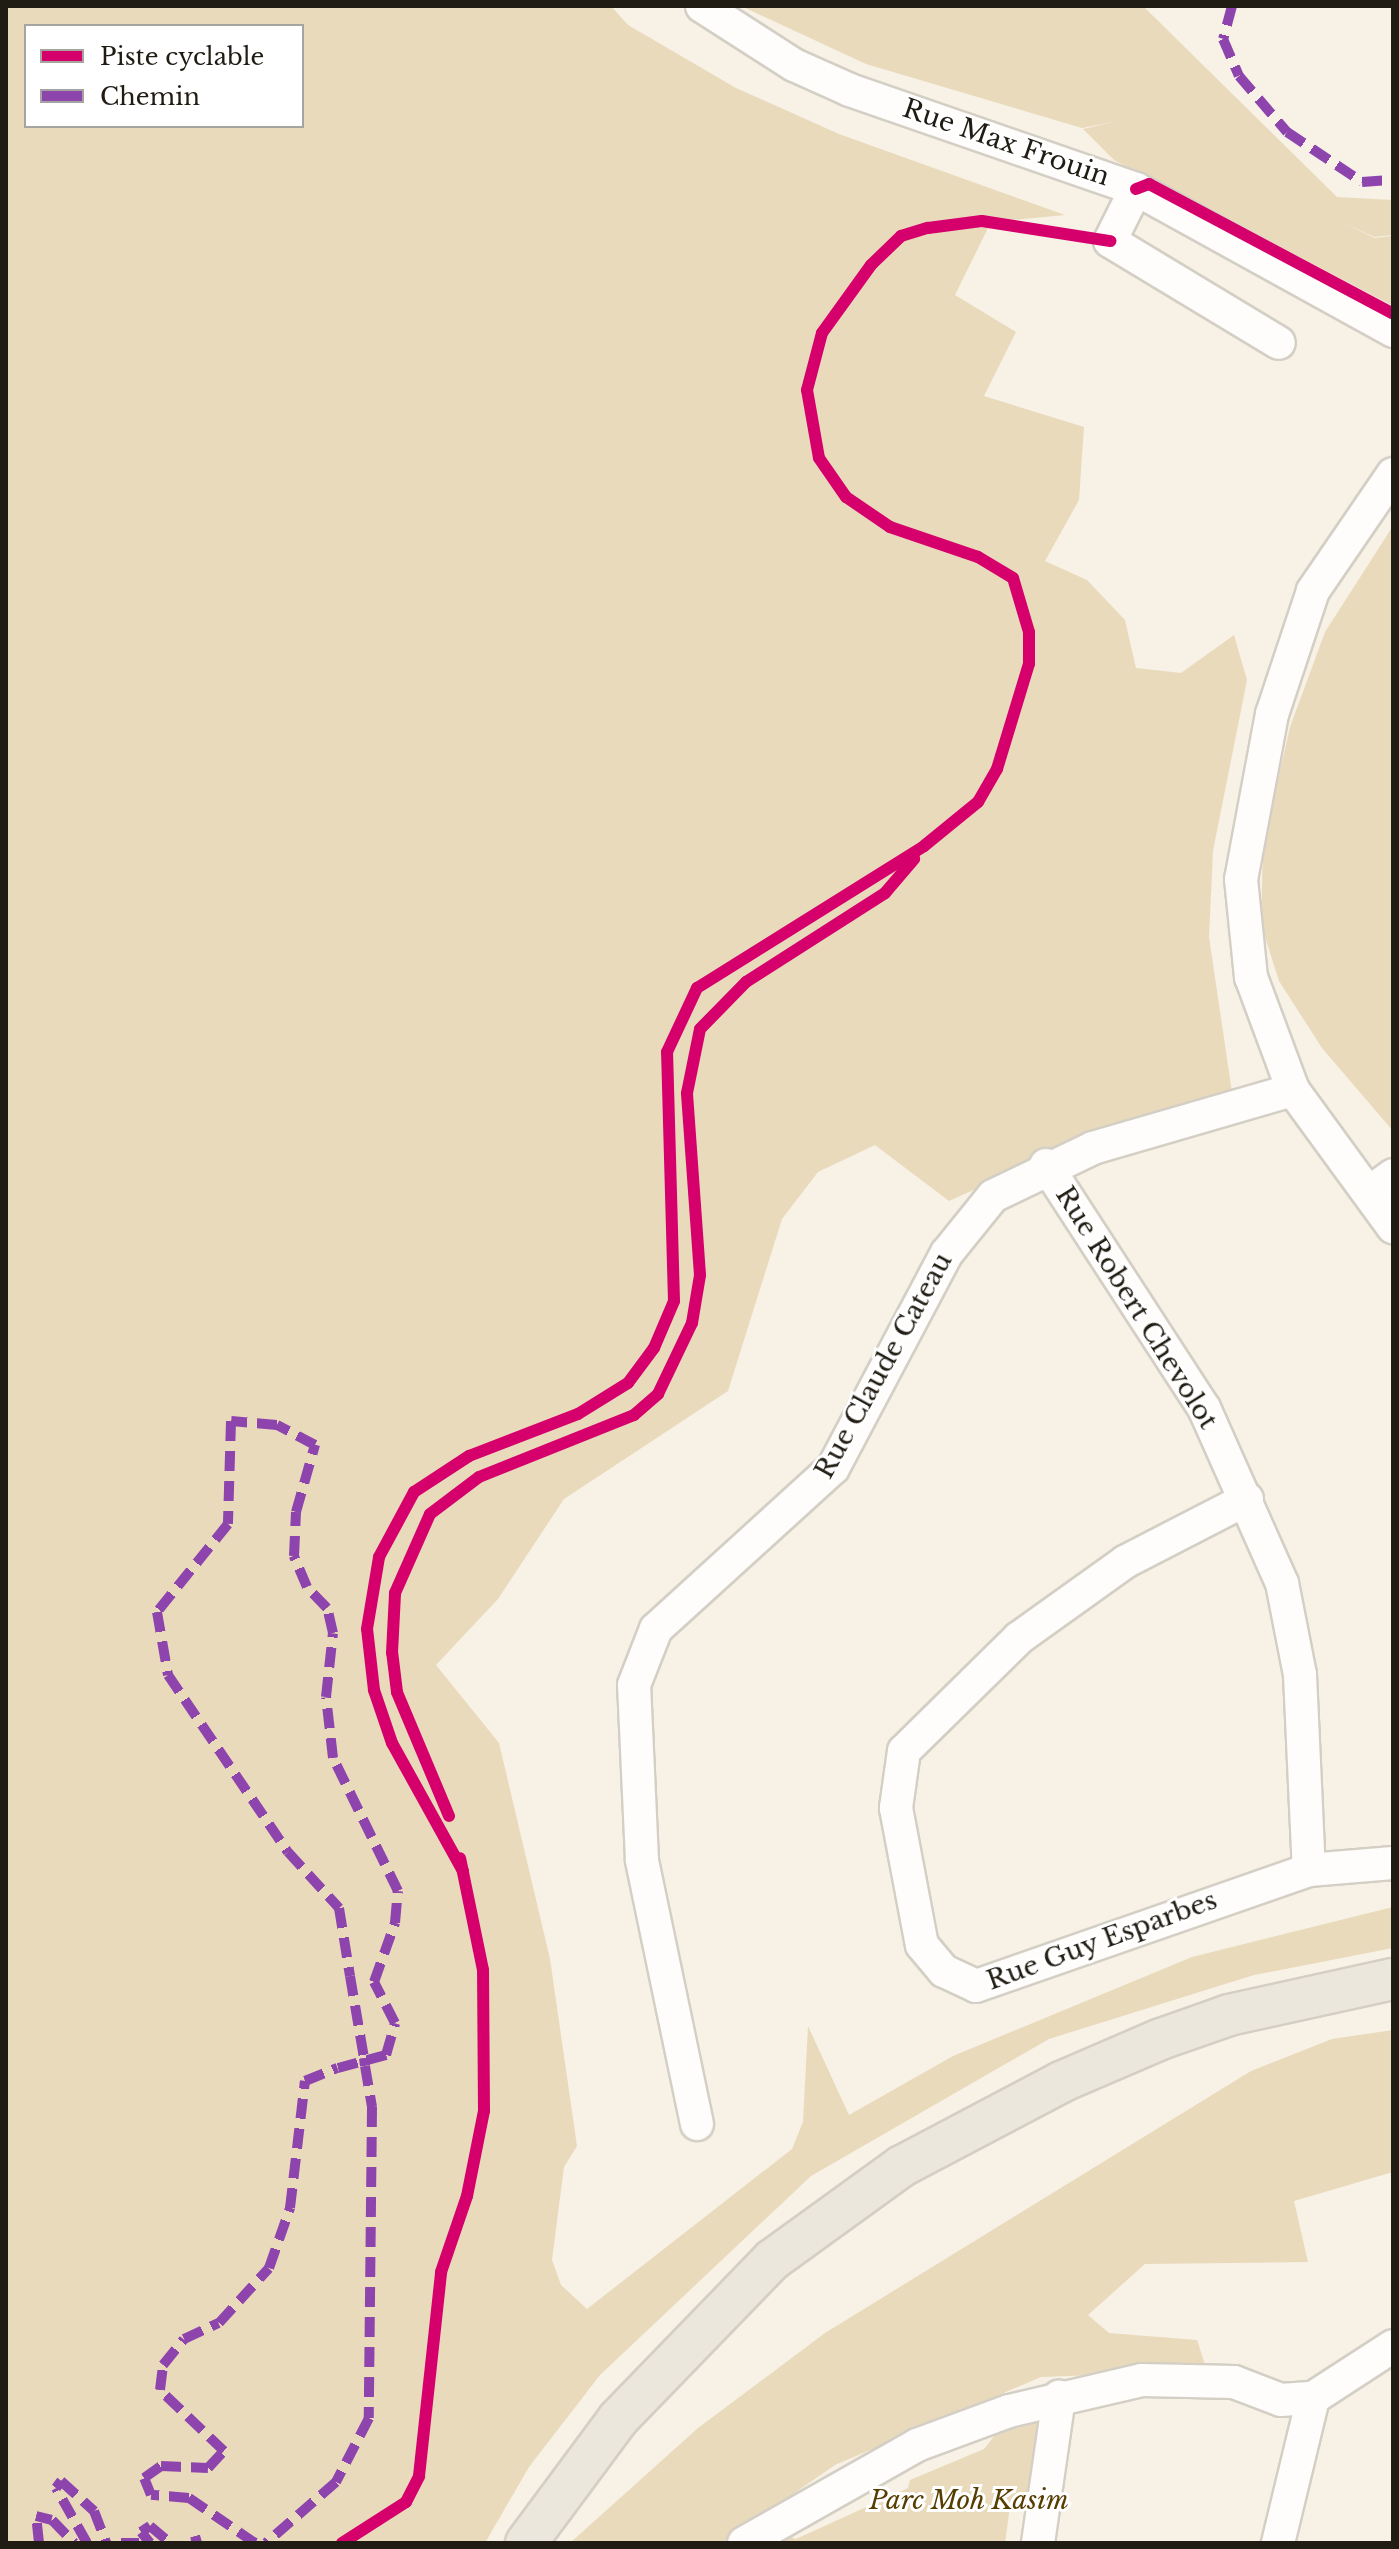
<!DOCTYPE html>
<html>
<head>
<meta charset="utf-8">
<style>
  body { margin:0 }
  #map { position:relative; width:1399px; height:2549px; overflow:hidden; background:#f7f1e6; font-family:"Libre Baskerville",serif }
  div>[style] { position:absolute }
  .green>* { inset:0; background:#eadabc }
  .roads { filter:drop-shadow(2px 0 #d4cfc5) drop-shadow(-2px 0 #d4cfc5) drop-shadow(0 2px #d4cfc5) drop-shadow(0 -2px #d4cfc5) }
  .minor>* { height:32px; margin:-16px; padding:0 16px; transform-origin:16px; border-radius:16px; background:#fefdfb }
  .major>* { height:40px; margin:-20px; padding:0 20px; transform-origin:20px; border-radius:20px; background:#ebe7dd }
  .quiet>* { height:10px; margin-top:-5px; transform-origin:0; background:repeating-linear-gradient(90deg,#8e44ad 0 20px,transparent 0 30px) }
  .cycleway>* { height:12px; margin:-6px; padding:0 6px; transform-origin:6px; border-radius:6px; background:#d6006c }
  span { translate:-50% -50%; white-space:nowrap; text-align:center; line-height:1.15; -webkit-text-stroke:6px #fff; paint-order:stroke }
  .street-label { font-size:26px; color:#211c13 }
  .park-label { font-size:26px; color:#573e00; font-style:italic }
  .frame { position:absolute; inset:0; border:8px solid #211c13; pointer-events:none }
  .legend { position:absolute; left:24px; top:24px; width:280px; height:104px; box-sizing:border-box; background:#fff; border:2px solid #a6a4a1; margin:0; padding:10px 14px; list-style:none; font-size:24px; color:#211c13 }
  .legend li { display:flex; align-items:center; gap:16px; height:40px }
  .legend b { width:40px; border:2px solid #a6a4a1 }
</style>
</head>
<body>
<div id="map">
  <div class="green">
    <i style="clip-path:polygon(evenodd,6px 6px,611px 6px,628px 25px,736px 88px,839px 134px,1065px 215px,991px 222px,955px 295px,1016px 332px,984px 396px,1084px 427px,1079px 500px,1045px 561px,1087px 580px,1125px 620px,1136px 668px,1181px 673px,1234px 635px,1247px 680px,1213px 851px,1209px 937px,1233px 1099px,1074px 1145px,949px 1201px,875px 1145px,818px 1172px,782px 1219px,728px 1391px,564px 1499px,498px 1599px,436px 1665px,499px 1743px,550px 1959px,577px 2146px,564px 2167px,552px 2260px,561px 2285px,587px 2309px,792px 2149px,803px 2122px,808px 2026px,849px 2115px,953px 2056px,1192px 1957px,1393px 1907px,1393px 1948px,1254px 1975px,1049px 2039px,811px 2176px,600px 2375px,529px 2467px,485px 2543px,6px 2543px,6px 6px,26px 26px,302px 26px,302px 126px,26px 126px,26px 26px)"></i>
    <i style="clip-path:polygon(741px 6px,1143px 6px,1337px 197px,1393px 200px,1393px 235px,1374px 237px,1343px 222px,1374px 238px,1393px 236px,1393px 306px,1114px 160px,1083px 129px,1118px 121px,1082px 128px,866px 64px)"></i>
    <i style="clip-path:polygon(1393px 526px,1393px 1131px,1322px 1048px,1279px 981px,1261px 924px,1263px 847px,1290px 727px,1325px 632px)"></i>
    <i style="clip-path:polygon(1393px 2030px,1393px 2172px,1294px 2201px,1308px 2262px,1145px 2264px,1088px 2315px,1109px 2333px,1197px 2340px,1207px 2371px,1041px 2377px,835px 2465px,722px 2543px,570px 2543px,698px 2428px,825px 2333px,1251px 2071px,1332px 2039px)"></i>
    <i style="clip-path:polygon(1032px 2416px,1042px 2422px,1035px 2504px,1011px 2499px,1005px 2543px,754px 2543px,773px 2530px,796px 2539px,908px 2488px,910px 2480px,984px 2449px,1002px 2426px)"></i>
  </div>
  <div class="roads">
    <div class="minor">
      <i style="left:702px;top:6px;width:109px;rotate:32.7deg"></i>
      <i style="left:794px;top:65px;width:61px;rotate:24.1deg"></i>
      <i style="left:850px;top:90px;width:303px;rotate:19.1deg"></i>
      <i style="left:1136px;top:189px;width:294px;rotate:28.9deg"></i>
      <i style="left:1136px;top:189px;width:58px;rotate:116.6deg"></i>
      <i style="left:1110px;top:241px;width:197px;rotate:31.1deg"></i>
      <i style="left:1393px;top:474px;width:142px;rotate:124.4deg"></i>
      <i style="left:1313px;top:591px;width:130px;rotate:108.4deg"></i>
      <i style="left:1272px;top:714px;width:168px;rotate:100.6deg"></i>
      <i style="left:1241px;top:879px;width:99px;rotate:84.2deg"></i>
      <i style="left:1251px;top:977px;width:121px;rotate:69.6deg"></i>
      <i style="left:1293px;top:1090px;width:170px;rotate:53.9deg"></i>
      <i style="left:1046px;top:1165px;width:290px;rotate:57deg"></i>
      <i style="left:1204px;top:1408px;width:192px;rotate:66deg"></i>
      <i style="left:1282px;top:1583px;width:94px;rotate:78.9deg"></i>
      <i style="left:1300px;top:1675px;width:195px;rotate:87.4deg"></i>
      <i style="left:1370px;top:1192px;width:29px;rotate:-36deg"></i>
      <i style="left:1247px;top:1499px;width:137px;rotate:152.7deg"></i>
      <i style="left:1125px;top:1562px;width:130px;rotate:144.4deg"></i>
      <i style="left:1019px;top:1638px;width:161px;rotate:135.5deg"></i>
      <i style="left:904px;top:1751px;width:58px;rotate:98deg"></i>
      <i style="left:896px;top:1808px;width:139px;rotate:79.3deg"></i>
      <i style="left:922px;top:1945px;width:34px;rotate:50deg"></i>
      <i style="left:944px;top:1971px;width:35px;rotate:25deg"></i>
      <i style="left:976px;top:1986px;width:353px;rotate:-19.2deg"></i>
      <i style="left:1309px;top:1870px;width:84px;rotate:-4.8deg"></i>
      <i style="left:697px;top:2124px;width:270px;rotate:-101.8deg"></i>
      <i style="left:642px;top:1860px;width:175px;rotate:-92.6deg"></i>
      <i style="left:634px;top:1685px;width:60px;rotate:-68.6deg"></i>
      <i style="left:656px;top:1629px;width:239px;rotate:-42.3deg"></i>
      <i style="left:833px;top:1468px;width:243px;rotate:-62.1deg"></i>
      <i style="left:947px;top:1253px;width:73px;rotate:-51.1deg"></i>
      <i style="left:993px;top:1196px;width:111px;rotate:-25.6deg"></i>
      <i style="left:1093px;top:1148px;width:208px;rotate:-16.2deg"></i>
      <i style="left:744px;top:2543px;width:199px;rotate:-29.5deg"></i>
      <i style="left:917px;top:2445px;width:98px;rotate:-20.3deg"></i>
      <i style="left:1009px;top:2411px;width:137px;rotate:-13.1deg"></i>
      <i style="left:1142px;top:2380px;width:92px;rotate:1.2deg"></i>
      <i style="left:1234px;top:2382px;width:50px;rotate:21deg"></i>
      <i style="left:1281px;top:2400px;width:32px;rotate:-4deg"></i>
      <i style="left:1313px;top:2398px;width:95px;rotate:-33deg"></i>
      <i style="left:1038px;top:2543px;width:148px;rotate:-81.8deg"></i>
      <i style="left:1278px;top:2543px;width:149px;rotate:-76.4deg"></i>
    </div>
    <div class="major">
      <i style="left:526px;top:2543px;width:154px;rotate:-53.4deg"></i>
      <i style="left:618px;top:2419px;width:221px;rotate:-45.9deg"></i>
      <i style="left:772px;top:2260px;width:160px;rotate:-35.9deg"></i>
      <i style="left:902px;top:2166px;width:180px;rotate:-27.8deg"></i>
      <i style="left:1061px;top:2082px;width:109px;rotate:-23.3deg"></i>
      <i style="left:1161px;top:2039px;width:72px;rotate:-19.4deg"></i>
      <i style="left:1229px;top:2015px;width:168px;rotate:-12.4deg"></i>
    </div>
  </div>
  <div class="quiet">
    <i style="left:1232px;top:6px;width:34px;rotate:105deg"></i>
    <i style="left:1223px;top:39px;width:40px;rotate:66.6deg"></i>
    <i style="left:1239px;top:76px;width:74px;rotate:49.4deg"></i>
    <i style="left:1287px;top:132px;width:90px;rotate:33.7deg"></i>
    <i style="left:1362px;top:182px;width:31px;rotate:-4deg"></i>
    <i style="left:195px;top:2536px;width:7px;rotate:74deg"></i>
    <i style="left:39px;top:2543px;width:27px;rotate:-96deg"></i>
    <i style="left:36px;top:2516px;width:16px;rotate:14deg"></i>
    <i style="left:52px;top:2520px;width:32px;rotate:46deg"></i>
    <i style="left:87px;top:2543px;width:63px;rotate:-119.4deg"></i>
    <i style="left:56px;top:2488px;width:9px;rotate:-54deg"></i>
    <i style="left:61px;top:2481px;width:45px;rotate:42.3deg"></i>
    <i style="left:94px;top:2511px;width:34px;rotate:69deg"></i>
    <i style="left:121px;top:2543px;width:18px"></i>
    <i style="left:150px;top:2543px;width:14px;rotate:-129deg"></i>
    <i style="left:141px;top:2532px;width:11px;rotate:-34deg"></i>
    <i style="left:150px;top:2526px;width:26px;rotate:40deg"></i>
    <i style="left:255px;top:2543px;width:80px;rotate:-145.7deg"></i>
    <i style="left:189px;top:2498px;width:38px;rotate:-175deg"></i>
    <i style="left:151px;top:2495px;width:18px;rotate:-112deg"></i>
    <i style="left:144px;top:2478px;width:21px;rotate:-35deg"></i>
    <i style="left:161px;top:2466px;width:47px;rotate:2.4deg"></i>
    <i style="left:208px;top:2468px;width:23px;rotate:-47deg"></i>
    <i style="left:224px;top:2451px;width:88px;rotate:-136.4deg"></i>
    <i style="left:160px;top:2390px;width:25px;rotate:-83deg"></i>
    <i style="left:163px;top:2365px;width:33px;rotate:-51deg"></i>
    <i style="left:184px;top:2339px;width:38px;rotate:-25deg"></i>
    <i style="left:219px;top:2323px;width:74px;rotate:-47.7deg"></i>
    <i style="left:269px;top:2268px;width:64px;rotate:-70.7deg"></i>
    <i style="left:290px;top:2208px;width:128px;rotate:-83.3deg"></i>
    <i style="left:305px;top:2081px;width:35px;rotate:-22deg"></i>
    <i style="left:338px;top:2068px;width:50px;rotate:-15.2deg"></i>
    <i style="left:386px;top:2055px;width:33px;rotate:-74deg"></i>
    <i style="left:395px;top:2023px;width:46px;rotate:-117.1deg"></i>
    <i style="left:374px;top:1982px;width:63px;rotate:-70.4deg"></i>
    <i style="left:395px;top:1923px;width:32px;rotate:-85deg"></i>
    <i style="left:398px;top:1891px;width:148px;rotate:-116deg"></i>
    <i style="left:333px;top:1758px;width:61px;rotate:-96.5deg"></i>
    <i style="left:326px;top:1697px;width:64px;rotate:-83.8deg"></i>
    <i style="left:333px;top:1633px;width:26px;rotate:-103deg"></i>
    <i style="left:327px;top:1608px;width:29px;rotate:-134deg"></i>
    <i style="left:307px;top:1587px;width:34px;rotate:-113deg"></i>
    <i style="left:294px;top:1556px;width:44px;rotate:-87.4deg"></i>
    <i style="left:296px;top:1512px;width:70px;rotate:-74.2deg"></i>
    <i style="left:315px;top:1445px;width:43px;rotate:-152.2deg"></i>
    <i style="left:277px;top:1425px;width:46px;rotate:-175deg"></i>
    <i style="left:231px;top:1421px;width:103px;rotate:91.7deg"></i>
    <i style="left:228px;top:1524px;width:113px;rotate:128.9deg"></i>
    <i style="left:157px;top:1612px;width:64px;rotate:80.1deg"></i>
    <i style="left:168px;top:1675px;width:214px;rotate:55.9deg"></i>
    <i style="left:288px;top:1852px;width:76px;rotate:47.7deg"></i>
    <i style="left:339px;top:1908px;width:69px;rotate:80.8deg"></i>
    <i style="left:350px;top:1976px;width:83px;rotate:80.3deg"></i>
    <i style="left:364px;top:2058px;width:8px;rotate:83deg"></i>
    <i style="left:365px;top:2066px;width:42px;rotate:80.3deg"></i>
    <i style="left:372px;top:2107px;width:311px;rotate:90.6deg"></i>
    <i style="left:369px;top:2418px;width:72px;rotate:117.3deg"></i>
    <i style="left:336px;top:2482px;width:93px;rotate:138.9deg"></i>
  </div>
  <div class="cycleway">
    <i style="left:1136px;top:189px;width:14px;rotate:-21deg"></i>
    <i style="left:1149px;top:184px;width:276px;rotate:28deg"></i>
    <i style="left:449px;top:1816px;width:134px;rotate:-112.8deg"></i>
    <i style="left:397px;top:1692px;width:39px;rotate:-97deg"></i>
    <i style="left:392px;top:1653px;width:60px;rotate:-87.1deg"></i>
    <i style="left:395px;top:1593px;width:86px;rotate:-66.1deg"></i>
    <i style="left:430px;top:1514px;width:61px;rotate:-37.1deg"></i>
    <i style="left:479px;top:1477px;width:167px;rotate:-21.8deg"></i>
    <i style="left:634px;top:1415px;width:32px;rotate:-41deg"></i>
    <i style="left:658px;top:1394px;width:79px;rotate:-64.4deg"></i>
    <i style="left:692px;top:1323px;width:49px;rotate:-80.5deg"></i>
    <i style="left:700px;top:1275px;width:182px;rotate:-94.1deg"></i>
    <i style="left:687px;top:1093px;width:65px;rotate:-78.5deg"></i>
    <i style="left:700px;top:1029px;width:66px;rotate:-45.6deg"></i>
    <i style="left:746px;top:982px;width:165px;rotate:-32.6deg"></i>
    <i style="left:885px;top:893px;width:45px;rotate:-49.5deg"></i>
    <i style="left:463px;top:1871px;width:146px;rotate:-119deg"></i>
    <i style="left:392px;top:1743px;width:56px;rotate:-108.8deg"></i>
    <i style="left:374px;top:1690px;width:61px;rotate:-96.5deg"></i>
    <i style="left:367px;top:1629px;width:73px;rotate:-80.5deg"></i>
    <i style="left:379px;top:1557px;width:74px;rotate:-61.7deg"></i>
    <i style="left:414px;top:1492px;width:66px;rotate:-33.2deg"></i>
    <i style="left:469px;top:1456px;width:117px;rotate:-21.1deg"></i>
    <i style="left:578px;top:1414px;width:59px;rotate:-31.8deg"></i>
    <i style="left:628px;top:1383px;width:44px;rotate:-53.4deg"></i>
    <i style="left:654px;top:1348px;width:51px;rotate:-66.9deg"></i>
    <i style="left:674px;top:1301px;width:249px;rotate:-91.6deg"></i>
    <i style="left:667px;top:1052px;width:71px;rotate:-64.9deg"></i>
    <i style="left:697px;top:988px;width:268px;rotate:-32deg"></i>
    <i style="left:924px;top:846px;width:70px;rotate:-39.2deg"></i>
    <i style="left:978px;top:802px;width:38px;rotate:-60deg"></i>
    <i style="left:997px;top:769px;width:110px;rotate:-73.1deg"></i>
    <i style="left:1029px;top:664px;width:32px;rotate:-90deg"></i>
    <i style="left:1029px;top:632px;width:56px;rotate:-106.5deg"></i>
    <i style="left:1013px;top:578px;width:41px;rotate:-149deg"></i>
    <i style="left:978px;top:557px;width:93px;rotate:-161.2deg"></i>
    <i style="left:890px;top:527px;width:53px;rotate:-145.7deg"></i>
    <i style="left:846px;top:497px;width:47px;rotate:-124.7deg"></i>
    <i style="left:819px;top:458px;width:69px;rotate:-100deg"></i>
    <i style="left:807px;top:390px;width:59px;rotate:-75.3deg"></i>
    <i style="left:822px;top:333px;width:84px;rotate:-54.2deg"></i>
    <i style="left:871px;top:265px;width:42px;rotate:-44deg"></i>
    <i style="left:901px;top:236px;width:28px;rotate:-17deg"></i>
    <i style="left:928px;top:228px;width:54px;rotate:-7.4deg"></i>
    <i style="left:982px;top:221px;width:130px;rotate:8.9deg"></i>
    <i style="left:342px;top:2543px;width:76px;rotate:-32.6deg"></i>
    <i style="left:406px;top:2502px;width:29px;rotate:-63deg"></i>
    <i style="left:419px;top:2476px;width:205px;rotate:-83.8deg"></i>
    <i style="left:441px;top:2272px;width:80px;rotate:-71.1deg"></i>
    <i style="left:467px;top:2196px;width:87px;rotate:-78.7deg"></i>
    <i style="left:484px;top:2111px;width:141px;rotate:-90.4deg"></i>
    <i style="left:483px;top:1970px;width:114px;rotate:-101.6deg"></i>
  </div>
  <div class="street-label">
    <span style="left:1006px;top:143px;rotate:19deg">Rue Max Frouin</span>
    <span style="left:1136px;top:1308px;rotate:58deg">Rue Robert Chevolot</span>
    <span style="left:884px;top:1366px;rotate:-61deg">Rue Claude Cateau</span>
    <span style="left:1102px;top:1941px;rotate:-20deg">Rue Guy Esparbes</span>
  </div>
  <div class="park-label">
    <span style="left:969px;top:2501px">Parc Moh Kasim</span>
  </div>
  <div class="frame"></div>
  <ul class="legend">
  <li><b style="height:10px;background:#d6006c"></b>Piste cyclable</li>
  <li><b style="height:10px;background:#8e44ad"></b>Chemin</li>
  </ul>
</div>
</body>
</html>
